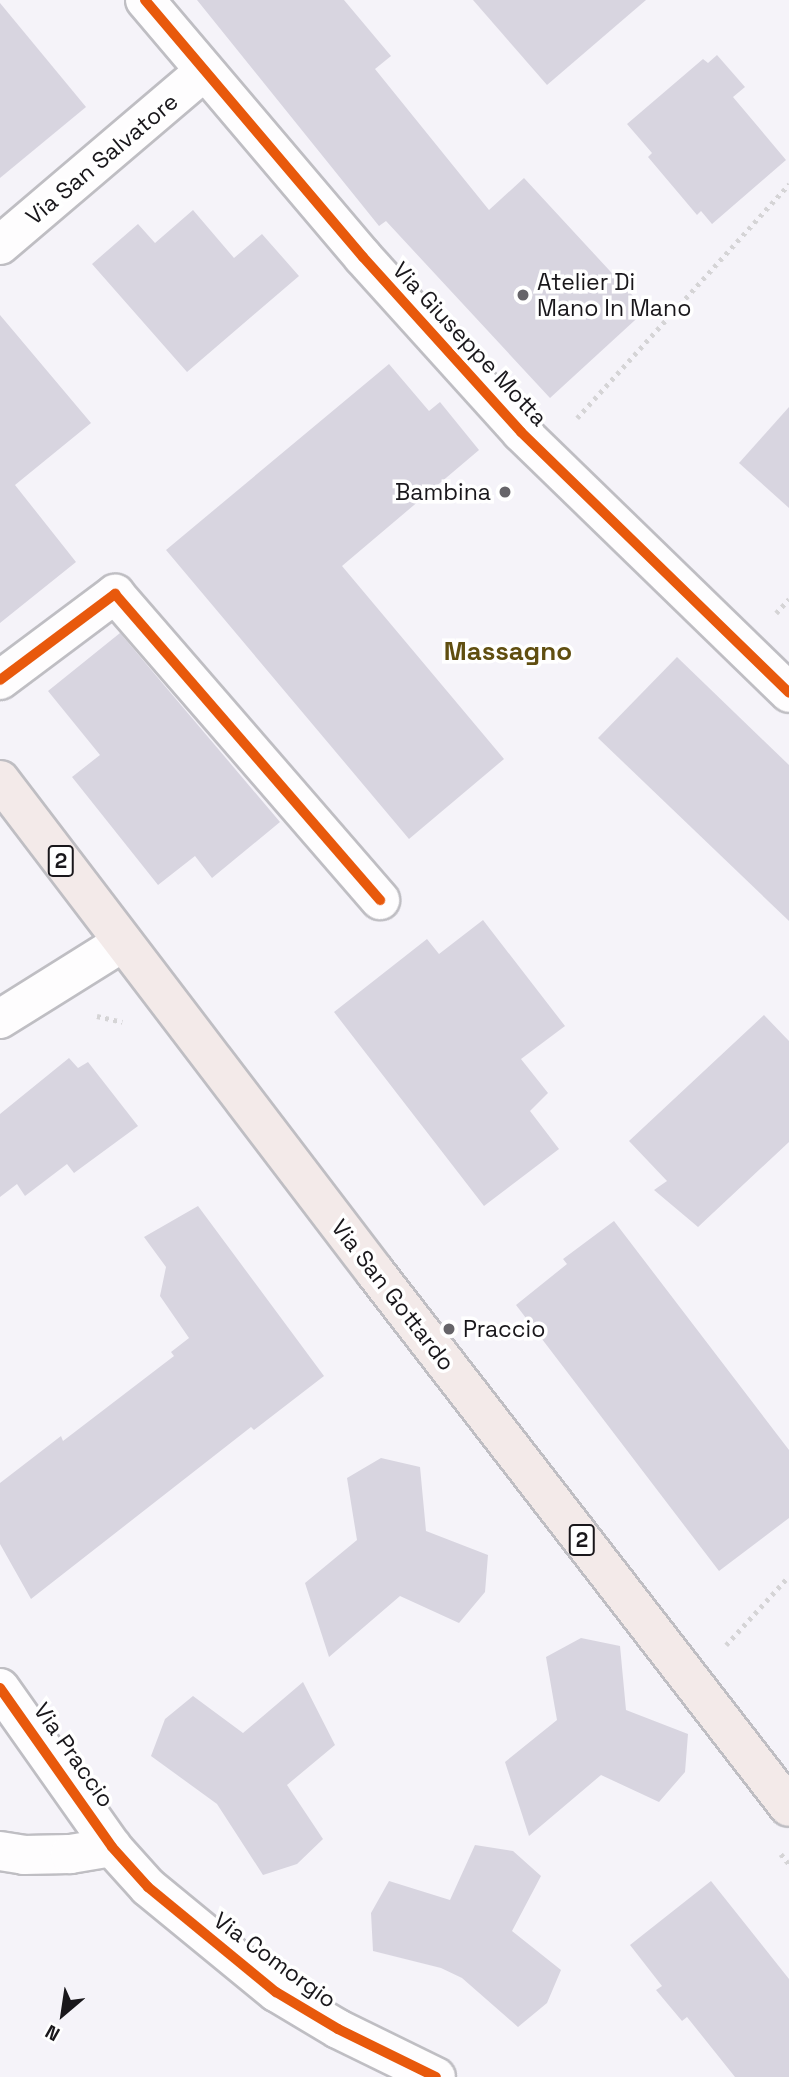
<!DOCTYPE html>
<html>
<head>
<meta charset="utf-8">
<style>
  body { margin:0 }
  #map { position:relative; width:789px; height:2077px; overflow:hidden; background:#f5f3f9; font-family:"Space Grotesk",sans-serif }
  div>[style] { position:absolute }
  .building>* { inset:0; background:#d8d5e0 }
  .path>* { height:4.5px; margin-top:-2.25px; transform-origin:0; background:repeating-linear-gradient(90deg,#d5d4d6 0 3.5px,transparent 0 8.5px) }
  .roads { filter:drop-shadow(2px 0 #bfbec3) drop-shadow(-2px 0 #bfbec3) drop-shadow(0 2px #bfbec3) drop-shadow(0 -2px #bfbec3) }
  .street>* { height:38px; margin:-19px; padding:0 19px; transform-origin:19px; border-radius:19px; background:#fefdfe }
  .primary>* { height:38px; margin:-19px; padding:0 19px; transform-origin:19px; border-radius:19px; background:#f3eae9 }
  .cycleway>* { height:10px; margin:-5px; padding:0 5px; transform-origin:5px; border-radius:5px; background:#e8590c }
  .dots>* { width:19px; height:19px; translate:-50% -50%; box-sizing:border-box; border:4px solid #fff; border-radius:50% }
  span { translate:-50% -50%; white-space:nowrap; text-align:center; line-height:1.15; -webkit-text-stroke:7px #fff; paint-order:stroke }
  .shield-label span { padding:2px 5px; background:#fff; border:2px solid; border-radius:5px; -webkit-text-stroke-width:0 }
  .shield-label { font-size:21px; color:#19171b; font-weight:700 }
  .street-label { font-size:23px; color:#19171b }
  .poi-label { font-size:23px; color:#19171b }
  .left { translate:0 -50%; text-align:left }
  .right { translate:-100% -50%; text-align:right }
  .quarter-label { font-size:26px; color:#604e10; font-weight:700 }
  .north { position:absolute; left:28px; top:1979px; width:70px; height:70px; -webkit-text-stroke:5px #fff; paint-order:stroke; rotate:209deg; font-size:19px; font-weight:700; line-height:28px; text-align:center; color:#19171b }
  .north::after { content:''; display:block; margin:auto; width:24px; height:32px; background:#19171b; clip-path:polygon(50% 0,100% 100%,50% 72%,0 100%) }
</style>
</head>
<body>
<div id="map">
  <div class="building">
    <i style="clip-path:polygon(197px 0,344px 0,391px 56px,375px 69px,489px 210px,524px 178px,646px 310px,550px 398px,386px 221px,379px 226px)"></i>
    <i style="clip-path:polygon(473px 0,646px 0,547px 85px)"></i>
    <i style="clip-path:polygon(0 3px,86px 107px,0 178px)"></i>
    <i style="clip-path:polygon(717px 55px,745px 87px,733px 97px,786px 160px,712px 224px,701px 211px,697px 215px,648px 157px,652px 153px,627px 124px,703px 59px,708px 63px)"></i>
    <i style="clip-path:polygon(193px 210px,234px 258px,262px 234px,299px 276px,187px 372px,92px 264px,138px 224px,155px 243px)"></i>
    <i style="clip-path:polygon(0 315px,91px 423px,15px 485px,76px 562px,0 623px)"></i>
    <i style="clip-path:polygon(389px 364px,429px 411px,440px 402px,479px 450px,342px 566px,504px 759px,409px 839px,166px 550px)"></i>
    <i style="clip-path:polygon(789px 407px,789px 508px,739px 463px)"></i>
    <i style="clip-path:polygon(120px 633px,280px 822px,212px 878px,195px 856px,158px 885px,72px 777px,100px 755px,48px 691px)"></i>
    <i style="clip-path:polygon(677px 657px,789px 765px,789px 921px,598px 738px)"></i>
    <i style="clip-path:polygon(483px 920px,565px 1026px,521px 1059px,548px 1093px,530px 1111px,559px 1149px,484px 1206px,334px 1012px,427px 939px,439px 954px)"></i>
    <i style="clip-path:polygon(764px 1015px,789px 1041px,789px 1142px,698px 1227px,654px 1190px,667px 1181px,629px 1141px)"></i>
    <i style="clip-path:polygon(69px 1058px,78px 1068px,88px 1062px,138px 1126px,74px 1173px,67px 1164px,25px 1196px,17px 1184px,0 1197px,0 1114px)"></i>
    <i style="clip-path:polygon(198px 1206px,324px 1376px,254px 1430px,251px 1427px,31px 1599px,0 1544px,0 1483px,61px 1436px,63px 1441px,174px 1356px,171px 1352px,189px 1338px,160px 1296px,166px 1267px,144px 1237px)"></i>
    <i style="clip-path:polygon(614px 1221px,789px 1450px,789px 1518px,719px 1571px,516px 1305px,567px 1264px,563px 1259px)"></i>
    <i style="clip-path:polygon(381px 1458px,420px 1467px,426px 1531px,488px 1555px,485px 1592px,459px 1623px,400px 1596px,329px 1657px,305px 1583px,357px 1540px,347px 1478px)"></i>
    <i style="clip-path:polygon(581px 1638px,620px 1646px,626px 1710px,688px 1734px,685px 1772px,659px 1802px,601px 1775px,529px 1836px,505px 1762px,557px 1720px,546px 1657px)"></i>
    <i style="clip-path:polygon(303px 1682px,335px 1745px,287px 1785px,323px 1839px,297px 1864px,263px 1875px,217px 1804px,151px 1756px,165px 1719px,193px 1696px,243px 1733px)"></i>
    <i style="clip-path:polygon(475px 1845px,513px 1851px,541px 1876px,512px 1931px,561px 1970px,547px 2003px,518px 2027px,462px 1978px,441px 1968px,373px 1951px,371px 1913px,389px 1881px,450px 1900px)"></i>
    <i style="clip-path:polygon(711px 1881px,789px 1979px,789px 2077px,735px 2077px,687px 2017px,682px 2021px,656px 1990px,662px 1986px,630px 1945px)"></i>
  </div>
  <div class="path">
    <i style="left:577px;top:418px;width:316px;rotate:-47.8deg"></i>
    <i style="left:776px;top:613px;width:19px;rotate:-47deg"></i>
    <i style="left:97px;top:1016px;width:26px;rotate:13deg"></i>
    <i style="left:726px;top:1645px;width:93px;rotate:-47.6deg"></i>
    <i style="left:781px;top:1854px;width:13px;rotate:51deg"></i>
  </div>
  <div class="roads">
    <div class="street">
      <i style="left:145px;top:0;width:337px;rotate:49.7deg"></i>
      <i style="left:363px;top:257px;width:236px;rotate:47.9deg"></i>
      <i style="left:521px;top:432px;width:374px;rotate:44.2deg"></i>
      <i style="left:0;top:245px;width:267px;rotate:-40.4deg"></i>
      <i style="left:0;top:680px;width:144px;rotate:-36.8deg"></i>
      <i style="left:115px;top:594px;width:405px;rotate:49.1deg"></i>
      <i style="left:0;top:1019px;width:145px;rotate:-32deg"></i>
      <i style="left:0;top:1688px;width:194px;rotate:54.8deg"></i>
      <i style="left:112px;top:1847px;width:54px;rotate:48deg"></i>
      <i style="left:148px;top:1887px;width:166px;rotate:39.4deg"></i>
      <i style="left:276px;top:1992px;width:72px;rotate:30.8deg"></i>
      <i style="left:338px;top:2029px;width:109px;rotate:26.1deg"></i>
      <i style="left:0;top:1851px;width:24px;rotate:9deg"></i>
      <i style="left:24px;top:1855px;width:46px;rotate:-1.2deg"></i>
      <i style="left:70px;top:1854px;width:43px;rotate:-9.5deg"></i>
    </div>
    <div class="primary">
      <i style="left:0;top:780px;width:619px;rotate:52.69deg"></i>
      <i style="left:375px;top:1272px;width:676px;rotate:52.27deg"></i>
    </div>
  </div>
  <div class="cycleway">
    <i style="left:145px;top:0;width:337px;rotate:49.7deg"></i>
    <i style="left:363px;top:257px;width:236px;rotate:47.9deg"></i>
    <i style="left:521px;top:432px;width:374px;rotate:44.2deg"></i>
    <i style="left:0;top:680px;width:144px;rotate:-36.8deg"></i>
    <i style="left:115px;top:594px;width:405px;rotate:49.1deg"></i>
    <i style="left:0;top:1688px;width:194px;rotate:54.8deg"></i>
    <i style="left:112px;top:1847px;width:54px;rotate:48deg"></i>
    <i style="left:148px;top:1887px;width:166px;rotate:39.4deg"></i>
    <i style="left:276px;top:1992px;width:72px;rotate:30.8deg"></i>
    <i style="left:338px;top:2029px;width:109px;rotate:26.1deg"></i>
  </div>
  <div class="dots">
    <i style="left:523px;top:295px;background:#666469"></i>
    <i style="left:505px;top:492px;background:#666469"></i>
    <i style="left:449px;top:1329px;background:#666469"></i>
  </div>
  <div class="shield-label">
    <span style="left:61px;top:861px">2</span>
    <span style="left:582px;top:1540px">2</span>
  </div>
  <div class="street-label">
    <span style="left:102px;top:159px;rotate:-40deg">Via San Salvatore</span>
    <span style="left:470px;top:344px;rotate:47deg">Via Giuseppe Motta</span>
    <span style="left:393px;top:1295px;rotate:52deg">Via San Gottardo</span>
    <span style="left:74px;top:1755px;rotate:55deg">Via Praccio</span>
    <span style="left:275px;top:1960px;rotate:36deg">Via Comorgio</span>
  </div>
  <div class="poi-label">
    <span class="left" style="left:537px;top:295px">Atelier Di<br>Mano In Mano</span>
    <span class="right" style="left:491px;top:492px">Bambina</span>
    <span class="left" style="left:463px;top:1329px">Praccio</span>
  </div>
  <div class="quarter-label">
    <span style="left:508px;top:652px">Massagno</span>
  </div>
  <div class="north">N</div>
</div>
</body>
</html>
